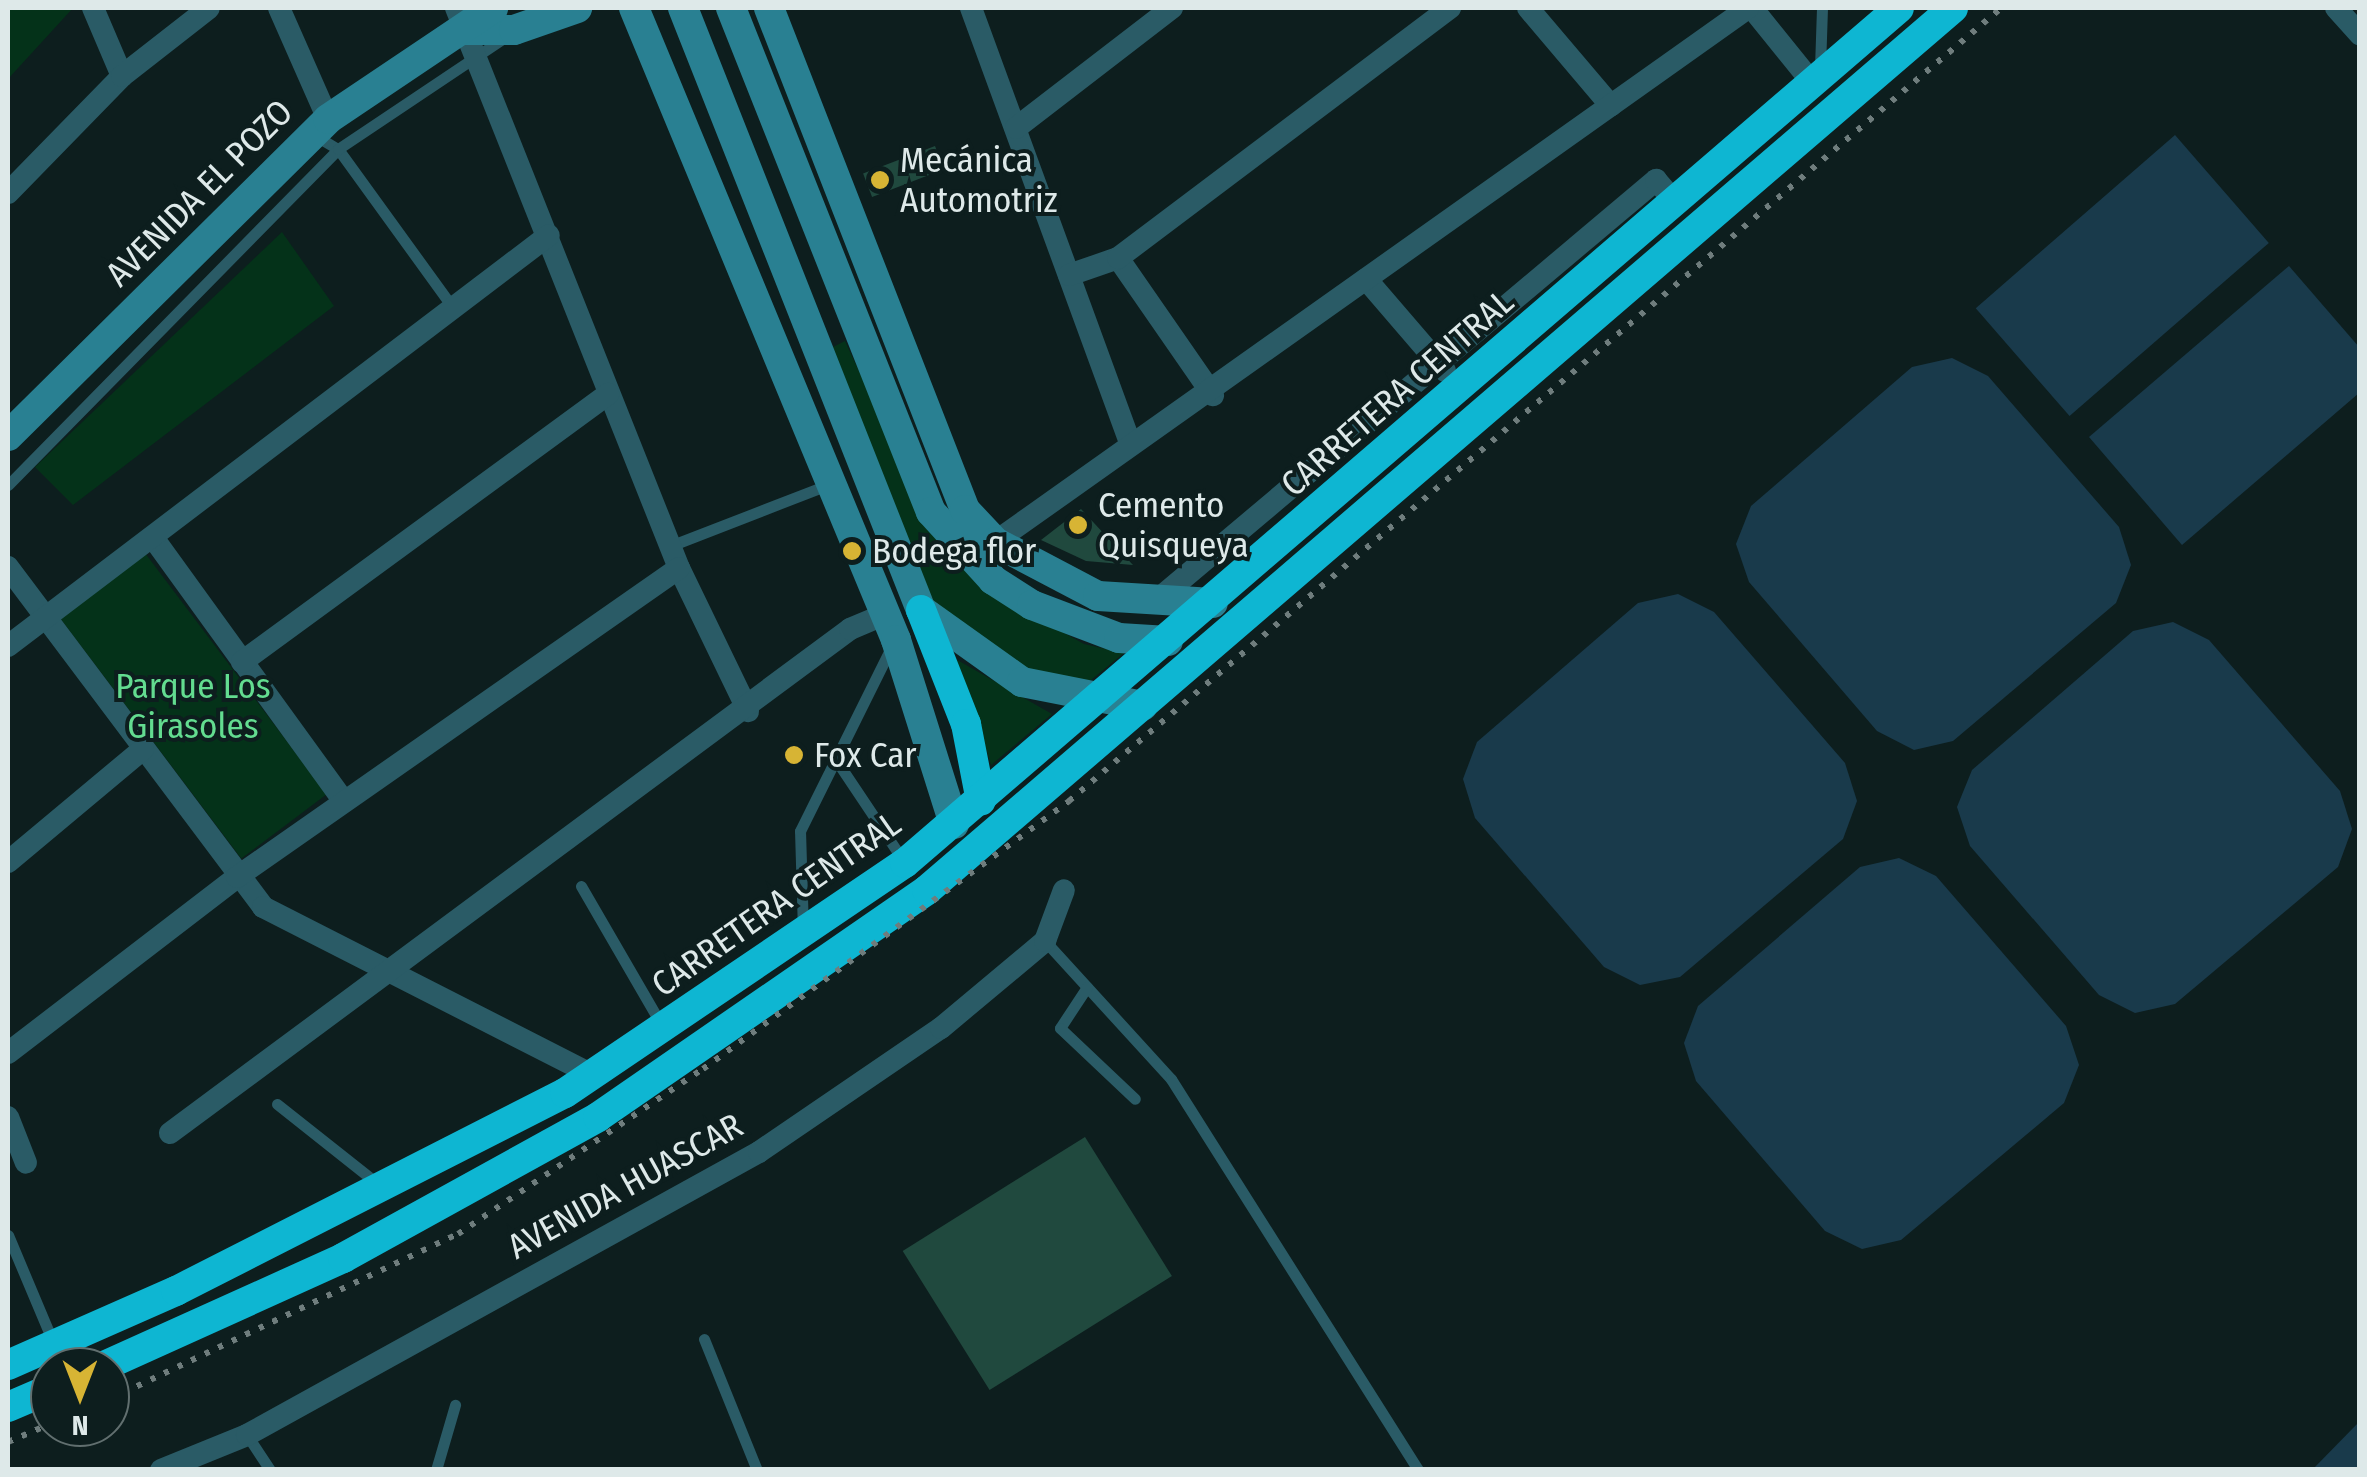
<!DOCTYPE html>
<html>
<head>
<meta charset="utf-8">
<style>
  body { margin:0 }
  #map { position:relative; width:2367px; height:1477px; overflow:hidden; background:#0d1e1e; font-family:"Fira Sans Condensed",sans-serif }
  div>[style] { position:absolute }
  .green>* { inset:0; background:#043219; transform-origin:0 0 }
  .water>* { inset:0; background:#193a4b; transform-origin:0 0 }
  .building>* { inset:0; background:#20493e; transform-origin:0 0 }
  .lane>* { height:11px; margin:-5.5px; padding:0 5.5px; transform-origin:5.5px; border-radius:5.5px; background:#2a5b66 }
  .street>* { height:22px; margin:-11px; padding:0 11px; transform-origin:11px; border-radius:11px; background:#2a5b66 }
  .secondary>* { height:30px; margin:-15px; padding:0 15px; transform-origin:15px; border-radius:15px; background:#298092 }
  .highway>* { height:30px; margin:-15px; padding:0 15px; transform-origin:15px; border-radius:15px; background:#0eb6d2 }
  .rail>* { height:6px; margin-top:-3px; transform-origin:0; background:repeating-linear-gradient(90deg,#6f7d7d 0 5px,transparent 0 15px) }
  .dots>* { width:28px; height:28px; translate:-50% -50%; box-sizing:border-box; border:5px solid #0d1e1e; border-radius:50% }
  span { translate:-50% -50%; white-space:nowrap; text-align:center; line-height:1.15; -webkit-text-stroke:8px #0d1e1e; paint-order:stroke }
  .poi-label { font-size:35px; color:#dee9e9 }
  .left { translate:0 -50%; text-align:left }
  .street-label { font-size:35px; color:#dee9e9 }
  .park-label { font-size:35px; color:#63dc90 }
  .frame { position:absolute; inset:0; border:10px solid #dee9e9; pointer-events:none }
  .north { position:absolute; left:30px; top:1347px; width:100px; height:100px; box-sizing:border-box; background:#0d1e1e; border:2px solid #616f6f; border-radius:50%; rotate:180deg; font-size:28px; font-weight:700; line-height:40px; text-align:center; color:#dee9e9 }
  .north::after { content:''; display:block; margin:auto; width:35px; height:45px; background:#d7b434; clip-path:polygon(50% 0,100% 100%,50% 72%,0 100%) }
</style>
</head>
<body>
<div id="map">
  <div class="green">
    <i style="clip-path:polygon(8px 8px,73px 8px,8px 79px)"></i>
    <i style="clip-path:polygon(282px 232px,334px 306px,73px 505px,35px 467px)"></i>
    <i style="clip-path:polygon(845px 341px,938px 542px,1023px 610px,1084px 644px,1124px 653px,1080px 689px,995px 662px,925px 593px,833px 347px)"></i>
    <i style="left:145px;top:553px;width:302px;height:107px;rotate:53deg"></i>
    <i style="clip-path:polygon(952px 657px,1052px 714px,991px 765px,980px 728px)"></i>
  </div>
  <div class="water">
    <i style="left:2175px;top:135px;width:143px;height:264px;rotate:49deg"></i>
    <i style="clip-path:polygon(2289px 266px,2359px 347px,2359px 393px,2182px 545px,2089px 437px)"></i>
    <i style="clip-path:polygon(1952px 358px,1988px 376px,2119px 527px,2131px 565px,2116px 603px,1953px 741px,1914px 750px,1877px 731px,1749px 582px,1736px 544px,1751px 506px,1912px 367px)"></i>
    <i style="clip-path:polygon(1678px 594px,1714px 612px,1845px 763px,1857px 801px,1843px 839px,1680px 977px,1640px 985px,1604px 967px,1475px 818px,1463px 779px,1477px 742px,1638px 603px)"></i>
    <i style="clip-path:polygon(2173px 622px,2209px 640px,2340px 791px,2352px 829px,2338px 867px,2175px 1004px,2135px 1013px,2099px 995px,1970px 846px,1957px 807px,1972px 770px,2133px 631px)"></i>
    <i style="clip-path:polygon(1899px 858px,1936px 876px,2066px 1026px,2079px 1065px,2064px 1103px,1901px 1240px,1862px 1249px,1825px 1231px,1696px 1081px,1684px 1043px,1698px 1006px,1860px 867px)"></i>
    <i style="clip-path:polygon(2359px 1422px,2359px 1469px,2313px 1469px)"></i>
  </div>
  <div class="building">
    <i style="left:935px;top:146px;width:25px;height:77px;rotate:69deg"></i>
    <i style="clip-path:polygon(1081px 509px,1133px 565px,1086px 561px,1041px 540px)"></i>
    <i style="left:1085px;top:1137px;width:164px;height:215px;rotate:58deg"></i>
  </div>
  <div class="lane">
    <i style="left:1820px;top:68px;width:60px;rotate:-88.1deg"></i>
    <i style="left:316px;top:136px;width:26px;rotate:31deg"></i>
    <i style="left:338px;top:149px;width:196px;rotate:54.1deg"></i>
    <i style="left:8px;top:485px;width:471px;rotate:-45.5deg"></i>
    <i style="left:338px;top:149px;width:200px;rotate:-33.8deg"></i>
    <i style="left:670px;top:546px;width:172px;rotate:-21.2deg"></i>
    <i style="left:838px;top:763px;width:120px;rotate:56.2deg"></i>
    <i style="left:581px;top:886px;width:160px;rotate:59.9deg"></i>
    <i style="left:803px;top:931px;width:100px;rotate:-91.7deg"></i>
    <i style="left:800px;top:831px;width:204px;rotate:-63.6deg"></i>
    <i style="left:1045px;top:941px;width:187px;rotate:47.6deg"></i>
    <i style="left:1171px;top:1079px;width:462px;rotate:57.7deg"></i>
    <i style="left:1087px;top:987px;width:49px;rotate:123.4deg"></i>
    <i style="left:1060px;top:1028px;width:103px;rotate:43.4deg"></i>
    <i style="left:277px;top:1104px;width:129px;rotate:38.4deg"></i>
    <i style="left:8px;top:1235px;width:116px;rotate:67.2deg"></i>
    <i style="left:704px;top:1339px;width:141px;rotate:68deg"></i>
    <i style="left:247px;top:1435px;width:42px;rotate:56.7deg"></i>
    <i style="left:436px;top:1470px;width:68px;rotate:-73.7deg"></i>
  </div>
  <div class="street">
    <i style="left:93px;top:8px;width:74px;rotate:66.9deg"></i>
    <i style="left:279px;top:8px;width:121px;rotate:66.2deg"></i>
    <i style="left:456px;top:8px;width:603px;rotate:68.29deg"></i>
    <i style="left:679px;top:568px;width:159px;rotate:64.2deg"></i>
    <i style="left:971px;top:8px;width:465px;rotate:69.9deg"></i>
    <i style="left:1528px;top:8px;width:128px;rotate:49.7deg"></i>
    <i style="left:1752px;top:8px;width:94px;rotate:51.1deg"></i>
    <i style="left:2336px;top:8px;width:36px;rotate:48deg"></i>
    <i style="left:1016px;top:128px;width:197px;rotate:-37.6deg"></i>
    <i style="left:8px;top:193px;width:163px;rotate:-45.7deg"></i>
    <i style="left:122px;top:76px;width:110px;rotate:-38deg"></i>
    <i style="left:1118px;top:258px;width:167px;rotate:55.3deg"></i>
    <i style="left:1069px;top:275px;width:52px;rotate:-19.1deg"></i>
    <i style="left:1118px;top:258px;width:416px;rotate:-37deg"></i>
    <i style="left:1366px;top:279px;width:121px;rotate:49.3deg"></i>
    <i style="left:154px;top:539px;width:324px;rotate:54.1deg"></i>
    <i style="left:995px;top:542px;width:923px;rotate:-35.34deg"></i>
    <i style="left:8px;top:567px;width:425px;rotate:53.1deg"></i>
    <i style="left:263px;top:907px;width:370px;rotate:27deg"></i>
    <i style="left:1156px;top:601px;width:654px;rotate:-40.1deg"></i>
    <i style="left:1656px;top:180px;width:28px;rotate:49deg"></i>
    <i style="left:8px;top:646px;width:679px;rotate:-37.22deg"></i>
    <i style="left:242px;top:662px;width:454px;rotate:-36.2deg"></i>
    <i style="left:8px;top:862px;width:176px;rotate:-39.9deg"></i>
    <i style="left:8px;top:1053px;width:289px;rotate:-37.5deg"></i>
    <i style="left:237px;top:877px;width:539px;rotate:-34.96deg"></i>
    <i style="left:8px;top:1117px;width:49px;rotate:68.6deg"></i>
    <i style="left:170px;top:1133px;width:846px;rotate:-36.54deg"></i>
    <i style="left:850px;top:629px;width:39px;rotate:-23deg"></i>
    <i style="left:161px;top:1470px;width:93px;rotate:-22.1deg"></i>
    <i style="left:247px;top:1435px;width:585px;rotate:-28.93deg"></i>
    <i style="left:759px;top:1152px;width:220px;rotate:-34.3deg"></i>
    <i style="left:941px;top:1028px;width:136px;rotate:-39.9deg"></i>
    <i style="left:1045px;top:941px;width:54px;rotate:-69.6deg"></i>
  </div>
  <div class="secondary">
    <i style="left:634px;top:8px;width:684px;rotate:67.48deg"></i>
    <i style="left:896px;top:640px;width:193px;rotate:72.5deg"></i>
    <i style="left:683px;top:8px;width:647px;rotate:68.43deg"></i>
    <i style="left:921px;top:610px;width:124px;rotate:35.5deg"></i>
    <i style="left:1022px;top:682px;width:123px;rotate:11.2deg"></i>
    <i style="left:731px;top:8px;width:542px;rotate:68.36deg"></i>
    <i style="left:931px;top:512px;width:92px;rotate:47.6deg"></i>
    <i style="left:993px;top:580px;width:46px;rotate:32.7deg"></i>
    <i style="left:1032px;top:605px;width:93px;rotate:20.8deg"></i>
    <i style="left:1119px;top:638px;width:49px;rotate:3.5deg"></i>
    <i style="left:769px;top:8px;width:539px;rotate:68.67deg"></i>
    <i style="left:965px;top:510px;width:44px;rotate:46.8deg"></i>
    <i style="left:995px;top:542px;width:116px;rotate:27.7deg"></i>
    <i style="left:1098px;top:596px;width:115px;rotate:3.5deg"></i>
    <i style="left:465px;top:30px;width:49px"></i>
    <i style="left:514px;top:30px;width:67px;rotate:-19.2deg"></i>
    <i style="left:8px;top:436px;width:450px;rotate:-44.7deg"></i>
    <i style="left:328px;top:119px;width:199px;rotate:-33.9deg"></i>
  </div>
  <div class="highway">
    <i style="left:921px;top:610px;width:123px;rotate:68.5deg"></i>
    <i style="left:966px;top:724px;width:78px;rotate:79deg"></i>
    <i style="left:8px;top:1365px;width:184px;rotate:-23.8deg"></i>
    <i style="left:176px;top:1291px;width:436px;rotate:-27deg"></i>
    <i style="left:565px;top:1093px;width:410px;rotate:-34.1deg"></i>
    <i style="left:905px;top:863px;width:1311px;rotate:-40.7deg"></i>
    <i style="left:102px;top:1367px;width:265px;rotate:-24.3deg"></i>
    <i style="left:343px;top:1258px;width:291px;rotate:-28.9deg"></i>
    <i style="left:598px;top:1117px;width:400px;rotate:-34.6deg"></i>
    <i style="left:927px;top:890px;width:1353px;rotate:-40.68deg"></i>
    <i style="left:8px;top:1407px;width:46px;rotate:-23.2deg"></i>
  </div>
  <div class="rail">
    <i style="left:110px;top:1399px;width:385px;rotate:-25.4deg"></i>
    <i style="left:458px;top:1234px;width:295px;rotate:-34deg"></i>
    <i style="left:703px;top:1069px;width:454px;rotate:-36.2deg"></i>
    <i style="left:1069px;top:801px;width:1224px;rotate:-40.39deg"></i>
    <i style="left:8px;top:1442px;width:46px;rotate:-23.2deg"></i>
  </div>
  <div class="dots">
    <i style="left:880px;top:180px;background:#d7b434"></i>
    <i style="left:1078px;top:525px;background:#d7b434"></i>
    <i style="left:852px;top:551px;background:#d7b434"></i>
    <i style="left:794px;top:755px;background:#d7b434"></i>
  </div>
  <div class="poi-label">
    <span class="left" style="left:900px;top:180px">Mecánica<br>Automotriz</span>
    <span class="left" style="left:1098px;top:525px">Cemento<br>Quisqueya</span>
    <span class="left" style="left:872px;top:551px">Bodega flor</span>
    <span class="left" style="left:814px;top:755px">Fox Car</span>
  </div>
  <div class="street-label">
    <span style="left:199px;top:193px;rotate:-45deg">AVENIDA EL POZO</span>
    <span style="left:1397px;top:393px;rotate:-41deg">CARRETERA CENTRAL</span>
    <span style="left:776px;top:904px;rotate:-35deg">CARRETERA CENTRAL</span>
    <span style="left:625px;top:1186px;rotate:-29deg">AVENIDA HUASCAR</span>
  </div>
  <div class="park-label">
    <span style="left:193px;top:706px">Parque Los<br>Girasoles</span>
  </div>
  <div class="frame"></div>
  <div class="north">N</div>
</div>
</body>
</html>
